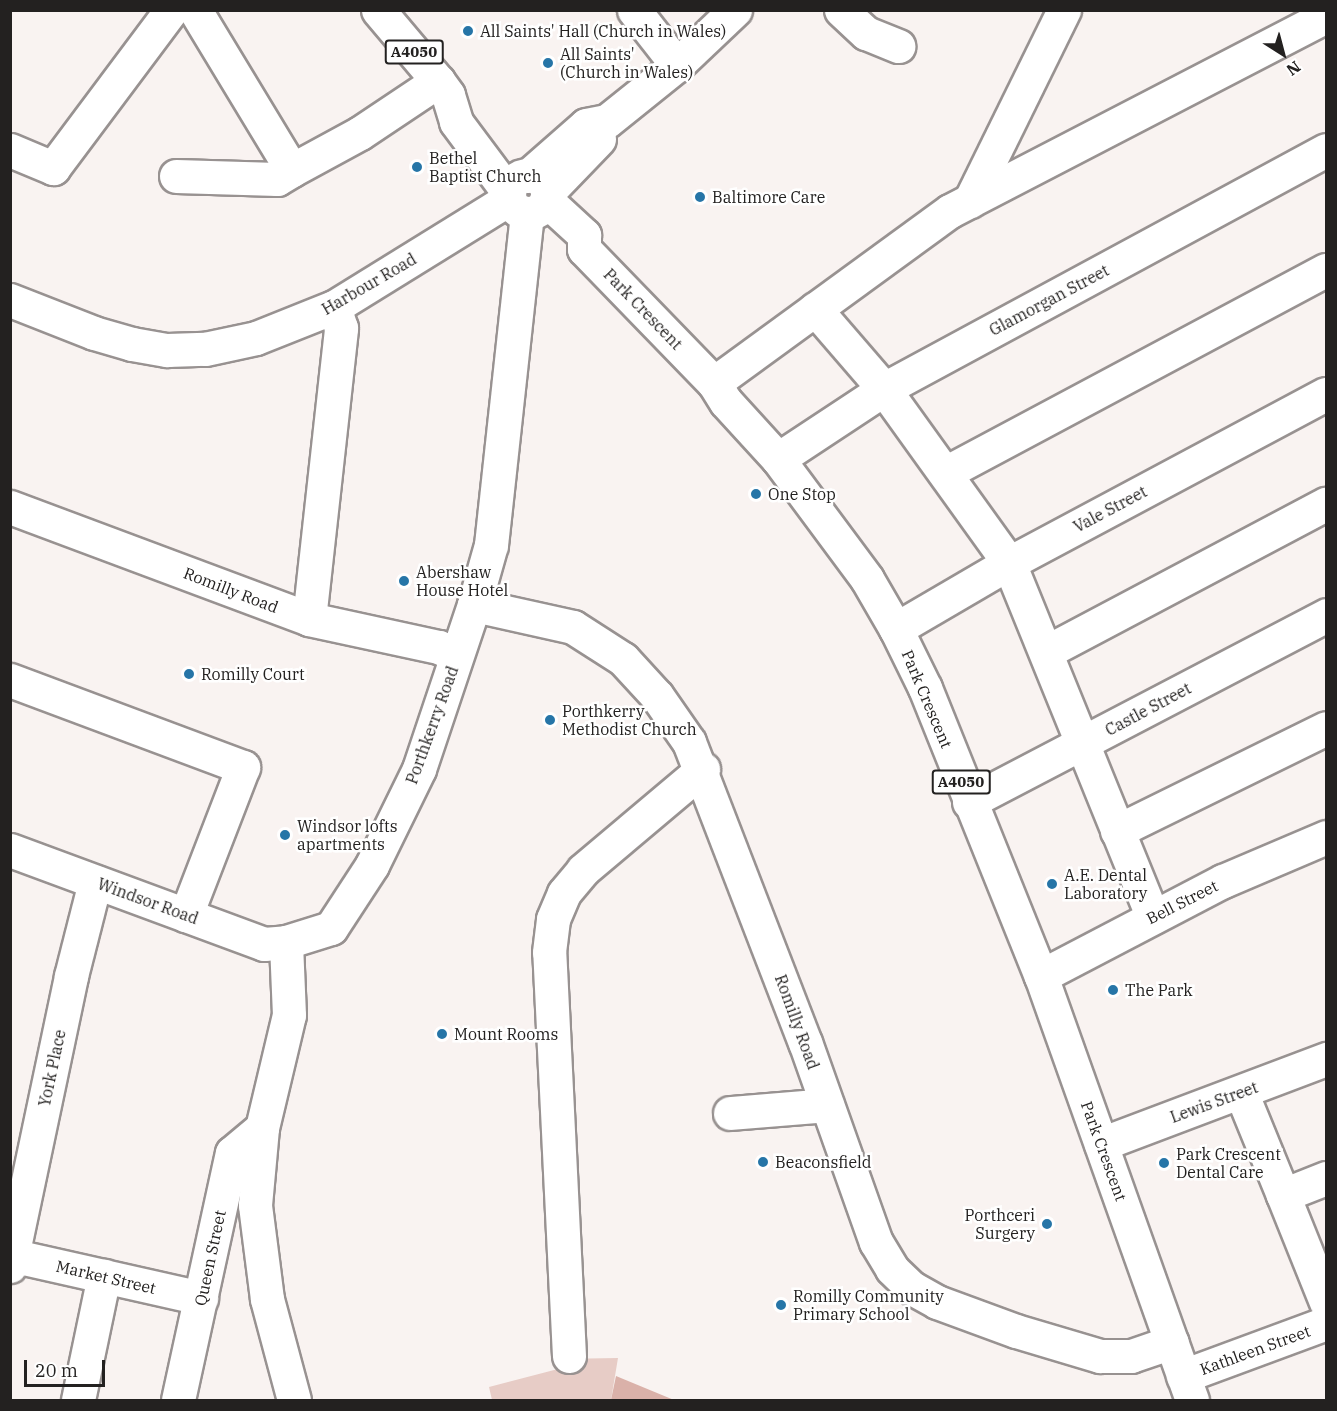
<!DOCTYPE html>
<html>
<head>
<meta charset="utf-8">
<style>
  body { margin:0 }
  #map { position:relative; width:1337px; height:1411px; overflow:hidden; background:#f9f3f1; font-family:"IBM Plex Serif",serif }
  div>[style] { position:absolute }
  .green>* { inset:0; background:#e7ccc6 }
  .forest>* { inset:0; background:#dab1a9 }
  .roads { filter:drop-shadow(2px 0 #989291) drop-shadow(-2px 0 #989291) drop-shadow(0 2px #989291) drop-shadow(0 -2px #989291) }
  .minor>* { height:33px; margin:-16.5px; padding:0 16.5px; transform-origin:16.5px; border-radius:16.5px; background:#fff }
  .major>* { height:33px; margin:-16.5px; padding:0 16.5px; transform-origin:16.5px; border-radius:16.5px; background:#fff }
  .major>.ring { margin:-16.5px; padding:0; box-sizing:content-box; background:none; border:33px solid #fff; border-radius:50% }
  .dots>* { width:16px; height:16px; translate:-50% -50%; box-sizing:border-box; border:3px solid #fff; border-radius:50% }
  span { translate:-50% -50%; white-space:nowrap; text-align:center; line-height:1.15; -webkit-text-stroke:5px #fff; paint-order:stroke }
  .shield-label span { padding:2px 4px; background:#fff; border:2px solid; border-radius:4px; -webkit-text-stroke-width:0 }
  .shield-label { font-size:15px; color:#232120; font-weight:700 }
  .poi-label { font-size:16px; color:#232120 }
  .left { translate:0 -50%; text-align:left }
  .right { translate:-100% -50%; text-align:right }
  .street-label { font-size:16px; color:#232120 }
  .frame { position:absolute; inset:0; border:12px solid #232120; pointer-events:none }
  .north { position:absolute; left:1253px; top:24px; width:60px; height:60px; -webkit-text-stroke:4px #fff; paint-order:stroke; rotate:144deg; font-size:16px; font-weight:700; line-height:24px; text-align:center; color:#232120 }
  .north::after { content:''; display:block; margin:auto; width:21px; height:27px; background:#232120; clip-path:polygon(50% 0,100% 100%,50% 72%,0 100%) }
  .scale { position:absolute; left:24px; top:1360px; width:81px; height:27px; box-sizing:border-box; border:3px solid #232120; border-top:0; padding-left:8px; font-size:18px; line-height:21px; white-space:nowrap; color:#232120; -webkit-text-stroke:4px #fff; paint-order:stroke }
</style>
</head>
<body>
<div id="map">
  <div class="green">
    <i style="clip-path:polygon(618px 1358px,611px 1400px,492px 1400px,489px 1387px,558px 1369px,558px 1359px)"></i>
  </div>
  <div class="forest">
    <i style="clip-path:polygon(616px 1376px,674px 1400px,611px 1400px)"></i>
  </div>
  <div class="roads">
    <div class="minor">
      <i style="left:195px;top:10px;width:187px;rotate:58.8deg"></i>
      <i style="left:292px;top:170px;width:77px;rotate:-28.6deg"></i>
      <i style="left:360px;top:133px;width:94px;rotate:-33.7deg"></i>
      <i style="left:634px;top:10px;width:70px;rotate:52deg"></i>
      <i style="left:841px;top:10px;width:34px;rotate:43deg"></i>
      <i style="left:866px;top:33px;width:35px;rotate:22deg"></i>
      <i style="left:10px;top:150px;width:47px;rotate:22.7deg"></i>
      <i style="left:53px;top:168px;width:197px;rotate:-53.2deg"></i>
      <i style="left:176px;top:176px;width:101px;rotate:1.7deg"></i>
      <i style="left:277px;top:179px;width:17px;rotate:-31deg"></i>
      <i style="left:528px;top:176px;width:77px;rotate:-41.3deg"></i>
      <i style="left:586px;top:125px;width:21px;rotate:-11deg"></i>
      <i style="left:607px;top:121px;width:90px;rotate:-38.7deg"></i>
      <i style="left:677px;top:65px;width:80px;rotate:-43.5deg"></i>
      <i style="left:547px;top:193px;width:75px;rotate:-46.1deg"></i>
      <i style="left:970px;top:201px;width:213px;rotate:-63.8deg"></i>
      <i style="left:10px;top:300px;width:90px;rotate:21.4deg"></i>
      <i style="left:94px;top:333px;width:40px;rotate:16deg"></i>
      <i style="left:132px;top:344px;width:36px;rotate:10deg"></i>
      <i style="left:167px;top:350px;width:38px;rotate:-2deg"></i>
      <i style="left:205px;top:349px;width:52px;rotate:-12.2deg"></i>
      <i style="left:256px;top:338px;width:84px;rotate:-21.7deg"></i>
      <i style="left:334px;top:307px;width:206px;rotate:-31.7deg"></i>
      <i style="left:815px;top:309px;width:106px;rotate:49.2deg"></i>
      <i style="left:884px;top:389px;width:214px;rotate:54.3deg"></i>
      <i style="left:1009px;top:563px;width:382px;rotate:67.9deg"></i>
      <i style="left:714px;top:383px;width:292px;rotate:-36.1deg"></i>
      <i style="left:950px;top:211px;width:424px;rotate:-27.4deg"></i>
      <i style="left:778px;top:459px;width:127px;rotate:-33.4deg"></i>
      <i style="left:884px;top:389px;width:502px;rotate:-28.4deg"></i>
      <i style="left:947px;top:472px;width:429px;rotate:-28.1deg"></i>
      <i style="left:10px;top:507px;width:319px;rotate:20.5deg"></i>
      <i style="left:309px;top:619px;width:133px;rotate:12.2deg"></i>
      <i style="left:439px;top:647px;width:19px;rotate:28deg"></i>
      <i style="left:474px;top:605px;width:101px;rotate:12.5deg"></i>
      <i style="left:573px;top:627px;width:59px;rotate:32.6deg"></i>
      <i style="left:623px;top:659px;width:50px;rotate:47.4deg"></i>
      <i style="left:657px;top:696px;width:56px;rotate:55.2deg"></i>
      <i style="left:689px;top:742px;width:322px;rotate:68.9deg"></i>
      <i style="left:805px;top:1042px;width:212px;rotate:70.5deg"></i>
      <i style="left:876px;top:1242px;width:31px;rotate:59deg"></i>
      <i style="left:892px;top:1269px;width:28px;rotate:44deg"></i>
      <i style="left:912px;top:1288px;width:29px;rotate:29deg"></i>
      <i style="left:937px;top:1302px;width:84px;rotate:20.2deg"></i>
      <i style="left:1016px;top:1331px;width:88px;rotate:16.6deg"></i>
      <i style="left:1100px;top:1356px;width:31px"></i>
      <i style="left:1131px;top:1356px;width:43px;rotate:-18.9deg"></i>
      <i style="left:309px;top:619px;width:293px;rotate:-83.7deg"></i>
      <i style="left:341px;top:328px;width:22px;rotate:-108deg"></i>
      <i style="left:896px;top:629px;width:131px;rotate:-30.3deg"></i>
      <i style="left:1009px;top:563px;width:359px;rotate:-28.1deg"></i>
      <i style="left:1046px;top:652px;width:317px;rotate:-27.9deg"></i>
      <i style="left:10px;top:680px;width:249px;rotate:20.5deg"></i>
      <i style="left:243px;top:767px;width:159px;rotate:111.1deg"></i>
      <i style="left:969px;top:802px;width:403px;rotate:-27.6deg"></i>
      <i style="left:1117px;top:831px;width:233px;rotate:-26.2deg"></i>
      <i style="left:10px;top:850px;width:271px;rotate:20.3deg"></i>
      <i style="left:264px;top:944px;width:22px;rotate:-5deg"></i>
      <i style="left:1041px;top:976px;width:205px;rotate:-27.6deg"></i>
      <i style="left:1223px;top:881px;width:112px;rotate:-23.1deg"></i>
      <i style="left:1241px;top:1092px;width:111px;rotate:67.8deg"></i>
      <i style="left:1283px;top:1195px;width:46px;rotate:-21.6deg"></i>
      <i style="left:730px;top:1113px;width:97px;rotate:-4.7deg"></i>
      <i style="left:1101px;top:1144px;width:241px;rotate:-20.7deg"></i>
      <i style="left:1283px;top:1195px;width:115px;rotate:68.1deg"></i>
      <i style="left:10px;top:1255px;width:196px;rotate:12.7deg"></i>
      <i style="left:10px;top:1266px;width:296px;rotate:-78.1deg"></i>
      <i style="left:71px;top:976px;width:97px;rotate:-75.7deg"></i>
      <i style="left:569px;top:1356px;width:404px;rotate:-92.8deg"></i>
      <i style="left:549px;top:952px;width:33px;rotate:-83deg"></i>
      <i style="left:553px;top:919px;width:28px;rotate:-67deg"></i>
      <i style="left:564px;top:893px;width:30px;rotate:-50deg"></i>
      <i style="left:583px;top:870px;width:157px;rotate:-40.1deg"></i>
      <i style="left:1183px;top:1376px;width:153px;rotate:-20.3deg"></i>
      <i style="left:78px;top:1400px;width:127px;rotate:-78.2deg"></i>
      <i style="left:178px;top:1400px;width:253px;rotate:-77.7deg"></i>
      <i style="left:232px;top:1153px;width:39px;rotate:-40deg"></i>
      <i style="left:294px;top:1400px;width:105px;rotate:-105deg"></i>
      <i style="left:267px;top:1299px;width:95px;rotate:-97.3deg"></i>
      <i style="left:255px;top:1205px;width:77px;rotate:-84.8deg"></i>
      <i style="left:262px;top:1128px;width:116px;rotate:-76.6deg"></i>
      <i style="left:289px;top:1015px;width:73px;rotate:-92.4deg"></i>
      <i style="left:286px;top:942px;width:47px;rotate:-17.3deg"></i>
      <i style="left:331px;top:928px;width:75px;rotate:-56.9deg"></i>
      <i style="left:372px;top:865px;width:107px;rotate:-63.9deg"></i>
      <i style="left:419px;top:769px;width:173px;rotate:-71.5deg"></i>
      <i style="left:474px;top:605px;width:62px;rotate:-74.2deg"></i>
      <i style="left:491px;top:545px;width:334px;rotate:-83.8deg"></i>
    </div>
    <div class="major">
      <i style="left:378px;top:10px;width:93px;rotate:49.8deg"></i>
      <i style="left:438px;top:81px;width:17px;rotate:54deg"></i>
      <i style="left:448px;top:95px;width:28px;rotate:73deg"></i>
      <i style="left:456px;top:122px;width:89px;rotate:53.3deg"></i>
      <i class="ring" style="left:509px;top:175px;width:5px;height:5px"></i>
      <i style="left:546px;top:200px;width:52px;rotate:42.6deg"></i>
      <i style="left:584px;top:235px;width:14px;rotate:90deg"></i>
      <i style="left:584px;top:249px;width:187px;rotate:45.9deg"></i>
      <i style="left:714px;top:383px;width:22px;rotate:58deg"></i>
      <i style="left:726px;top:402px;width:77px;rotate:47.6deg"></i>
      <i style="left:778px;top:459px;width:149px;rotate:53.4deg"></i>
      <i style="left:867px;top:579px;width:58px;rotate:59.9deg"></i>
      <i style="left:896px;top:629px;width:66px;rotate:63.8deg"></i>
      <i style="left:925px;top:688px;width:310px;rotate:68.1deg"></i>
      <i style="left:1041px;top:976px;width:450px;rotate:70.4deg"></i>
    </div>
  </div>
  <div class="dots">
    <i style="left:468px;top:31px;background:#2675a7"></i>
    <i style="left:548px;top:63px;background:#2675a7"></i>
    <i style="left:417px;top:167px;background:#2675a7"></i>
    <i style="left:700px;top:197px;background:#2675a7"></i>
    <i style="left:756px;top:494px;background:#2675a7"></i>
    <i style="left:404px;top:581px;background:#2675a7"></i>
    <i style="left:189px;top:674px;background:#2675a7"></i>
    <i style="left:550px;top:720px;background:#2675a7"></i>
    <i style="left:285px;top:835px;background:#2675a7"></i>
    <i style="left:1052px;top:884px;background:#2675a7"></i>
    <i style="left:1113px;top:990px;background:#2675a7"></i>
    <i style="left:442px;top:1034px;background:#2675a7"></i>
    <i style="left:763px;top:1162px;background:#2675a7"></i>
    <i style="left:1164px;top:1163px;background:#2675a7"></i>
    <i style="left:1047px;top:1224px;background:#2675a7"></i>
    <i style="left:781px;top:1305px;background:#2675a7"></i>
  </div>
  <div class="shield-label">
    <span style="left:414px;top:52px">A4050</span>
    <span style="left:961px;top:782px">A4050</span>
  </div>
  <div class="poi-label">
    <span class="left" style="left:480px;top:31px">All Saints' Hall (Church in Wales)</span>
    <span class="left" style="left:560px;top:63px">All Saints'<br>(Church in Wales)</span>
    <span class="left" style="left:429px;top:167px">Bethel<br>Baptist Church</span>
    <span class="left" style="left:712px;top:197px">Baltimore Care</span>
    <span class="left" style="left:768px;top:494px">One Stop</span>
    <span class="left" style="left:416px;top:581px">Abershaw<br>House Hotel</span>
    <span class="left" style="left:201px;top:674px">Romilly Court</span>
    <span class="left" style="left:562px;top:720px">Porthkerry<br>Methodist Church</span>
    <span class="left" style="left:297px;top:835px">Windsor lofts<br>apartments</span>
    <span class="left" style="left:1064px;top:884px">A.E. Dental<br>Laboratory</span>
    <span class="left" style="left:1125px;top:990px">The Park</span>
    <span class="left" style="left:454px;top:1034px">Mount Rooms</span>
    <span class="left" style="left:1176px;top:1163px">Park Crescent<br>Dental Care</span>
    <span class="left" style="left:775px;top:1162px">Beaconsfield</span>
    <span class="right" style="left:1035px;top:1224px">Porthceri<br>Surgery</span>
    <span class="left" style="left:793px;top:1305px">Romilly Community<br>Primary School</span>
  </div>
  <div class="street-label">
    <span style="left:369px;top:284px;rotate:-30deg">Harbour Road</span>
    <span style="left:1049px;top:300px;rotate:-28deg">Glamorgan Street</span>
    <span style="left:643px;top:309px;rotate:46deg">Park Crescent</span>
    <span style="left:1110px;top:509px;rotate:-28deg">Vale Street</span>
    <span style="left:231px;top:590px;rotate:21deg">Romilly Road</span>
    <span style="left:927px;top:699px;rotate:67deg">Park Crescent</span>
    <span style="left:1148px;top:709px;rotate:-28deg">Castle Street</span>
    <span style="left:432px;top:725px;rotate:-70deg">Porthkerry Road</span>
    <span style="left:148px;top:901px;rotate:20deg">Windsor Road</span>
    <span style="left:1182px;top:902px;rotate:-27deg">Bell Street</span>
    <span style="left:797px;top:1022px;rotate:70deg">Romilly Road</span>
    <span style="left:52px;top:1068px;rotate:-78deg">York Place</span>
    <span style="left:1214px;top:1102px;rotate:-20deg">Lewis Street</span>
    <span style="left:1104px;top:1151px;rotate:70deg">Park Crescent</span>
    <span style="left:210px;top:1258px;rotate:-78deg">Queen Street</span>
    <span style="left:106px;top:1277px;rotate:13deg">Market Street</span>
    <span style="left:1255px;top:1350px;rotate:-20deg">Kathleen Street</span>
  </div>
  <div class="frame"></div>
  <div class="north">N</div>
  <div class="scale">20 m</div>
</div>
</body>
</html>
